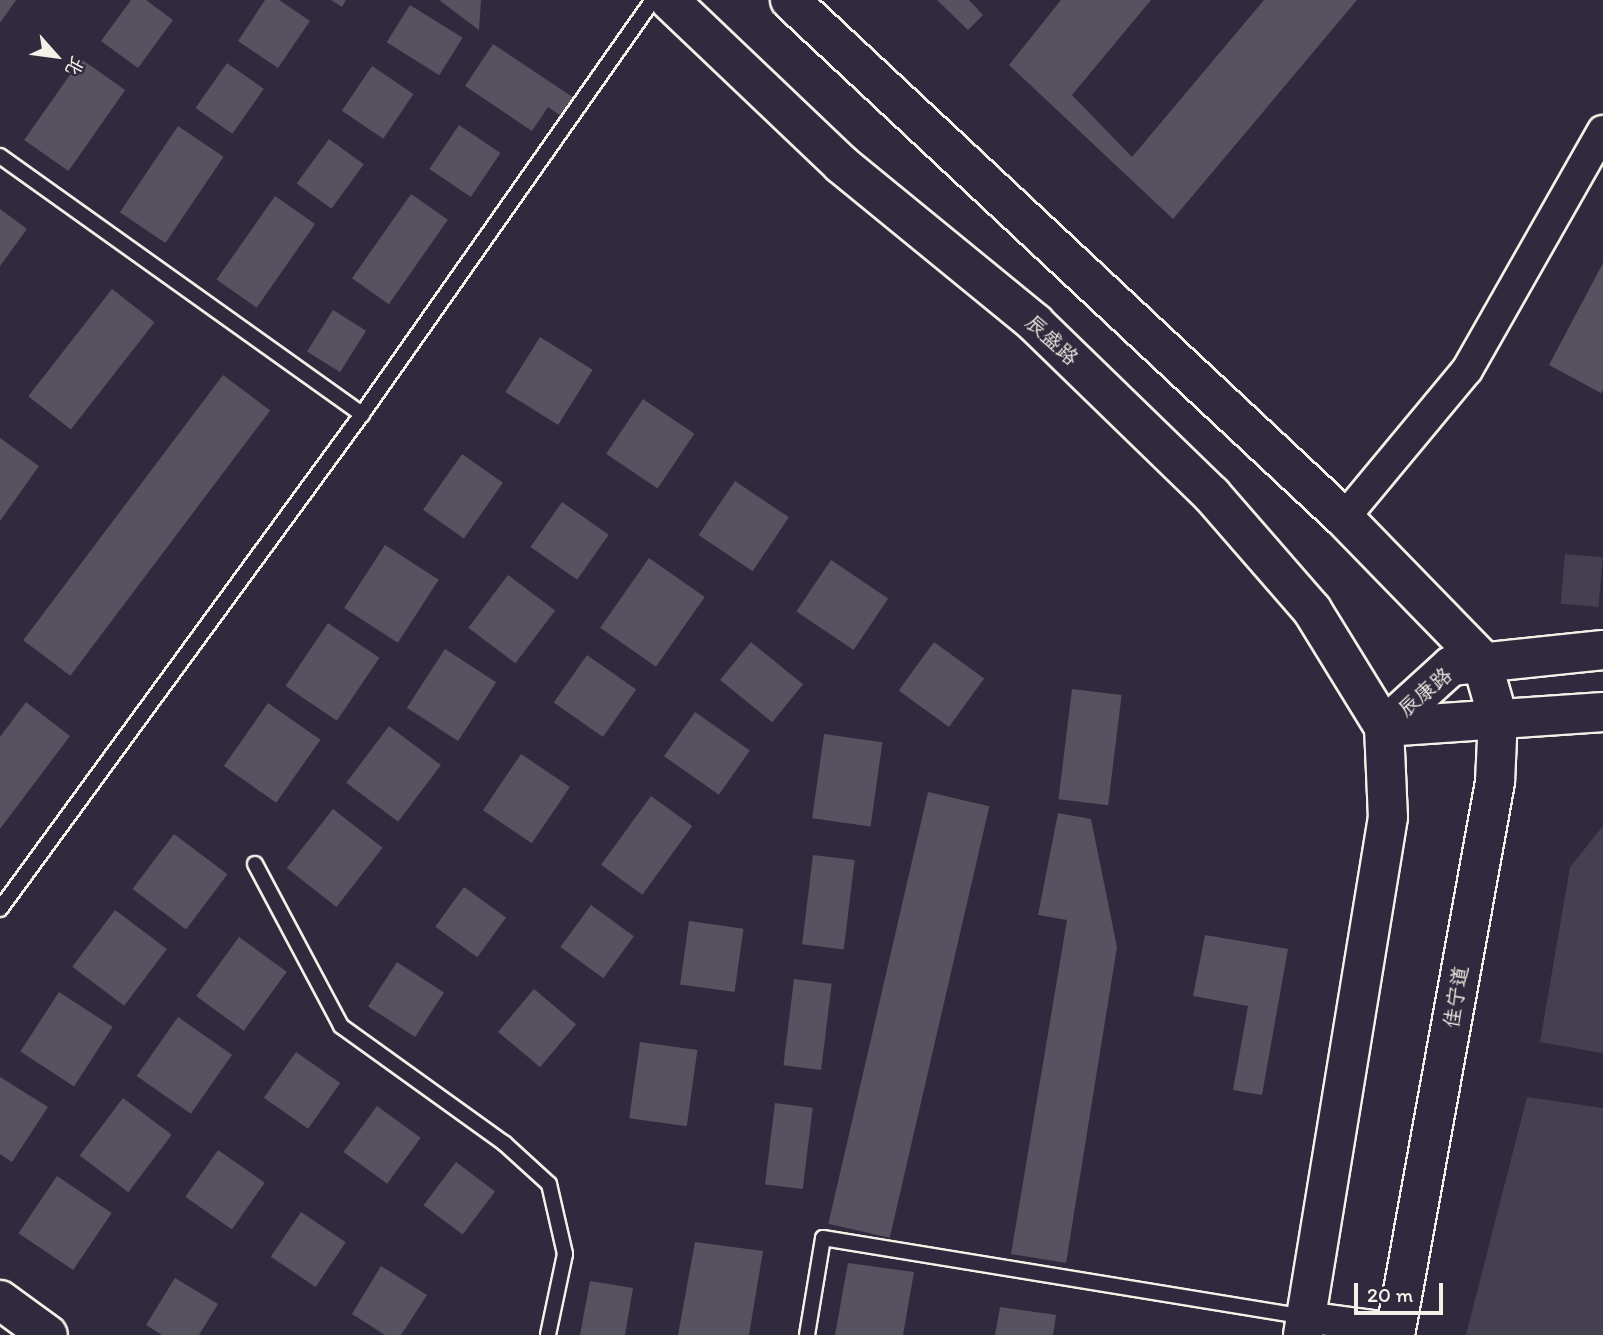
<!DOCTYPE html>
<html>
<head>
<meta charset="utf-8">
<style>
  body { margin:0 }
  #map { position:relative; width:1603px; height:1335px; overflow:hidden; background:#2f2a3d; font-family:Itim,"LXGW WenKai TC",sans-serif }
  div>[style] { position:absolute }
  .green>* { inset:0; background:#454050; transform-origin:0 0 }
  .building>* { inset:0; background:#56525f; transform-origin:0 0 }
  .roads { filter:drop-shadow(2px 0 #f4f1e8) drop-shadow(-2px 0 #f4f1e8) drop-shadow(0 2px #f4f1e8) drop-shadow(0 -2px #f4f1e8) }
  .lane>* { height:14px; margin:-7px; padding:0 7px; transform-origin:7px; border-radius:7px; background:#2f2a3d }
  .street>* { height:30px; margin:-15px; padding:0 15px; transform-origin:15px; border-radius:15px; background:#2f2a3d }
  .secondary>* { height:38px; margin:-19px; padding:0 19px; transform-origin:19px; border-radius:19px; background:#2f2a3d }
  span { translate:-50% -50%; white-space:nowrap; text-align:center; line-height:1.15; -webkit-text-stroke:5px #2f2a3d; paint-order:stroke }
  .street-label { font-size:21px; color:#f4f1e8 }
  .north { position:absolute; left:21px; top:21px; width:70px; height:70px; -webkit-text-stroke:5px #2f2a3d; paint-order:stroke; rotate:118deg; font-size:19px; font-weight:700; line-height:28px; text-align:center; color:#f4f1e8 }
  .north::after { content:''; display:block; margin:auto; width:24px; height:32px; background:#f4f1e8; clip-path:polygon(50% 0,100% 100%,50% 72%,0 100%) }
  .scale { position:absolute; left:1354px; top:1283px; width:89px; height:32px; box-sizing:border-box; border:4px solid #f4f1e8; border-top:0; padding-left:9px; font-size:21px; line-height:24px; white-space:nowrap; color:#f4f1e8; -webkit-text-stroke:5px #2f2a3d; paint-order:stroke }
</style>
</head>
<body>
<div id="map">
  <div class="green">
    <i style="left:1565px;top:554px;width:38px;height:50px;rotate:5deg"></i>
    <i style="clip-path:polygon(1603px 826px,1603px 1051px,1602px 1053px,1540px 1042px,1570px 867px)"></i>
    <i style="clip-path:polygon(1527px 1097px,1603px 1108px,1603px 1335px,1466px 1335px)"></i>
  </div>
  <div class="building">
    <i style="clip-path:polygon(0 0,16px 0,0 23px)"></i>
    <i style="clip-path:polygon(131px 0,146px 0,173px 20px,138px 68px,101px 41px)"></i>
    <i style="clip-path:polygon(265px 0,279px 0,310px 21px,278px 68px,238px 41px)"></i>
    <i style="clip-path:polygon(331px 0,346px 0,342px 7px)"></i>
    <i style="clip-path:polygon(439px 0,481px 0,479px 30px)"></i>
    <i style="clip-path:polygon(937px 0,969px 0,983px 15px,968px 30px)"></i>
    <i style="clip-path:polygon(1061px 0,1151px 0,1072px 95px,1132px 157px,1264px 0,1357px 0,1173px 219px,1009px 65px)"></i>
    <i style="left:410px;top:5px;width:62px;height:44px;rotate:32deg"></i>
    <i style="clip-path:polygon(493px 44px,574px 98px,561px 116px,548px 107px,532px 131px,465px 86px)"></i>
    <i style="left:81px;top:59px;width:54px;height:99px;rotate:35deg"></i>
    <i style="left:227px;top:63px;width:45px;height:55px;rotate:35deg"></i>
    <i style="left:372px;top:66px;width:50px;height:54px;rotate:34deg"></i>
    <i style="left:459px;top:125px;width:50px;height:53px;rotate:34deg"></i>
    <i style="left:178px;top:126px;width:55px;height:104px;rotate:34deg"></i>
    <i style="left:329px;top:139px;width:43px;height:55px;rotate:36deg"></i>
    <i style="left:411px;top:194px;width:45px;height:103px;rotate:35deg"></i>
    <i style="left:275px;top:196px;width:49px;height:102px;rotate:35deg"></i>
    <i style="clip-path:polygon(0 209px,27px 229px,0 266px)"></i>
    <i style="clip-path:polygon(1603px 263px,1603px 390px,1601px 393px,1549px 365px)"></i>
    <i style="left:112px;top:289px;width:54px;height:136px;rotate:38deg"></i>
    <i style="left:333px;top:310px;width:39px;height:49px;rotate:32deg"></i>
    <i style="left:540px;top:337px;width:62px;height:65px;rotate:32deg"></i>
    <i style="left:223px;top:375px;width:59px;height:332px;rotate:37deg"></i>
    <i style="left:643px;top:399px;width:62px;height:66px;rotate:34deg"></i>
    <i style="clip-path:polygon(0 438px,39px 466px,0 521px)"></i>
    <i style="left:462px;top:454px;width:50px;height:68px;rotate:35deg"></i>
    <i style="left:735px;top:481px;width:65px;height:65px;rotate:34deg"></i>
    <i style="left:562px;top:502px;width:57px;height:55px;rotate:35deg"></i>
    <i style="left:385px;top:545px;width:64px;height:75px;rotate:33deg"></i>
    <i style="left:649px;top:558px;width:68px;height:85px;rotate:35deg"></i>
    <i style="left:831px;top:560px;width:69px;height:62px;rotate:34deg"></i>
    <i style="left:508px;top:575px;width:59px;height:66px;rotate:37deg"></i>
    <i style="left:328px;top:623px;width:62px;height:76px;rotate:34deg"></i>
    <i style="left:751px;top:642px;width:67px;height:49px;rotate:39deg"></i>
    <i style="left:934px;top:642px;width:62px;height:60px;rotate:36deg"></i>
    <i style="left:445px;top:649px;width:61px;height:70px;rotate:33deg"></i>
    <i style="left:587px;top:655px;width:60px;height:58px;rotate:35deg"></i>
    <i style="left:1072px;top:689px;width:50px;height:111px;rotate:7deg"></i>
    <i style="clip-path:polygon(26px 702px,70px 736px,0 829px,0 737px)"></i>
    <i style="left:268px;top:703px;width:64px;height:77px;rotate:35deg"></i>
    <i style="left:695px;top:712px;width:67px;height:54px;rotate:35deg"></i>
    <i style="left:389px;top:726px;width:65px;height:71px;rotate:37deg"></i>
    <i style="left:824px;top:734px;width:59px;height:85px;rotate:8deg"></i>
    <i style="left:521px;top:754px;width:59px;height:68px;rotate:34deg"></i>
    <i style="left:928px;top:792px;width:63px;height:443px;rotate:13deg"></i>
    <i style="left:651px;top:796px;width:51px;height:85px;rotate:36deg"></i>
    <i style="left:333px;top:809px;width:63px;height:75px;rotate:38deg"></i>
    <i style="clip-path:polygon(1058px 813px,1091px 819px,1117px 947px,1066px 1263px,1011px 1254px,1067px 920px,1038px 915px)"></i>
    <i style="left:174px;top:834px;width:67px;height:69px;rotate:37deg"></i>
    <i style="left:813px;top:855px;width:42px;height:90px;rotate:7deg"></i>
    <i style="left:464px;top:887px;width:52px;height:49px;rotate:36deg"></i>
    <i style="left:591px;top:905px;width:53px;height:52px;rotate:36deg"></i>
    <i style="left:115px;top:910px;width:65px;height:71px;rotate:37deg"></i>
    <i style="left:689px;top:921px;width:55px;height:64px;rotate:8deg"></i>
    <i style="clip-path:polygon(1205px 935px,1288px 949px,1262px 1095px,1233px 1090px,1248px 1006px,1193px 996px)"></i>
    <i style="left:239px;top:937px;width:59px;height:73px;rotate:36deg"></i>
    <i style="left:397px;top:962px;width:56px;height:53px;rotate:33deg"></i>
    <i style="left:794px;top:979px;width:38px;height:87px;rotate:7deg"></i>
    <i style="left:534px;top:989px;width:55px;height:56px;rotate:40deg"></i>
    <i style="left:59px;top:992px;width:64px;height:71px;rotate:33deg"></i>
    <i style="left:178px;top:1017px;width:66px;height:72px;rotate:35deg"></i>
    <i style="left:640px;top:1042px;width:58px;height:77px;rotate:8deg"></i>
    <i style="left:296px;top:1052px;width:54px;height:56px;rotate:35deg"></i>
    <i style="clip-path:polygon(0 1077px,48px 1107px,12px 1162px,0 1154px)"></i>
    <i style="left:123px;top:1098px;width:61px;height:72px;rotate:37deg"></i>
    <i style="left:775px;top:1103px;width:38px;height:82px;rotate:7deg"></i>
    <i style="left:377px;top:1106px;width:54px;height:57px;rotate:36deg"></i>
    <i style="left:218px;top:1150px;width:57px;height:57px;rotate:35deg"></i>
    <i style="left:456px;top:1162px;width:49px;height:54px;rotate:37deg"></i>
    <i style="left:57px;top:1176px;width:66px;height:69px;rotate:34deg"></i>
    <i style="left:301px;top:1212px;width:54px;height:54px;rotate:34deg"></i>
    <i style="clip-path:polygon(695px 1242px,763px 1251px,749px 1335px,678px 1335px)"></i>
    <i style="clip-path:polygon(848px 1263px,914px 1272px,903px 1335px,835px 1335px)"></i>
    <i style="clip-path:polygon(381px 1266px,427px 1295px,401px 1335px,385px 1335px,352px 1314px)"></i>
    <i style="clip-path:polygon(175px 1278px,218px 1304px,199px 1335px,162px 1335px,146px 1325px)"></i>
    <i style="clip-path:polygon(590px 1281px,633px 1288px,625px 1335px,580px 1335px)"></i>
    <i style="clip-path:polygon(1000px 1307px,1056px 1315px,1053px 1335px,995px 1335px)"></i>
  </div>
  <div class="roads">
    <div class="lane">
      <i style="left:0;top:156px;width:445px;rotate:35.5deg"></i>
      <i style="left:255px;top:864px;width:183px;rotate:62deg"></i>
      <i style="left:341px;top:1026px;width:201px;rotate:35.7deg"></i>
      <i style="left:504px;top:1143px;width:61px;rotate:42.3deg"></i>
      <i style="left:549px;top:1184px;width:72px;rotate:77.1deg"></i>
      <i style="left:565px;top:1254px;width:83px;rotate:101.9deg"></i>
      <i style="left:0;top:909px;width:613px;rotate:-53.82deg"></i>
      <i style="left:362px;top:414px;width:506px;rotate:-54.9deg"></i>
      <i style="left:807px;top:1335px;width:98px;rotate:-80.6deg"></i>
      <i style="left:823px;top:1238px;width:487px;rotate:9.3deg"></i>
    </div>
    <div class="street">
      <i style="left:1344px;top:518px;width:192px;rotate:-50.3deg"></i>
      <i style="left:1467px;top:370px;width:275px;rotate:-60.4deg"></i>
      <i style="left:1306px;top:1317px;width:91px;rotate:7.6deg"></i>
    </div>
    <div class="secondary">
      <i style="left:669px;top:0;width:238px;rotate:43.6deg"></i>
      <i style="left:841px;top:164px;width:251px;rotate:39.3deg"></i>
      <i style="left:1035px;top:323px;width:247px;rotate:44.2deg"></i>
      <i style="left:1212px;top:495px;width:152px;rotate:49deg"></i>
      <i style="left:1312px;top:610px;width:137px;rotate:58.4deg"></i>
      <i style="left:1384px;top:727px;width:90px;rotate:87.5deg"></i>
      <i style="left:1388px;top:817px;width:525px;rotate:99.32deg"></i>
      <i style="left:790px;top:0;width:758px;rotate:43.08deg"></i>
      <i style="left:1344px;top:518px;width:197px;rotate:45.8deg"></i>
      <i style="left:1481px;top:659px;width:61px;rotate:73.9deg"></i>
      <i style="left:1498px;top:718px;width:64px;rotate:92.7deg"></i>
      <i style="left:1495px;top:782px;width:562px;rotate:100.25deg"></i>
      <i style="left:1384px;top:727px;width:91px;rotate:-42.3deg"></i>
      <i style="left:1451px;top:666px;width:153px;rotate:-6deg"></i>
      <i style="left:1384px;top:727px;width:220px;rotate:-3.9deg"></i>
      <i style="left:0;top:1300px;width:59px;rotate:36.1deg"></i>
    </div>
  </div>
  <div class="street-label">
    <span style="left:1052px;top:340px;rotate:43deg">辰盛路</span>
    <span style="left:1425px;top:692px;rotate:-40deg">辰康路</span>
    <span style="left:1456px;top:997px;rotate:-80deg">佳宁道</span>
  </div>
  <div class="north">北</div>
  <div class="scale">20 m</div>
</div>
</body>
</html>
